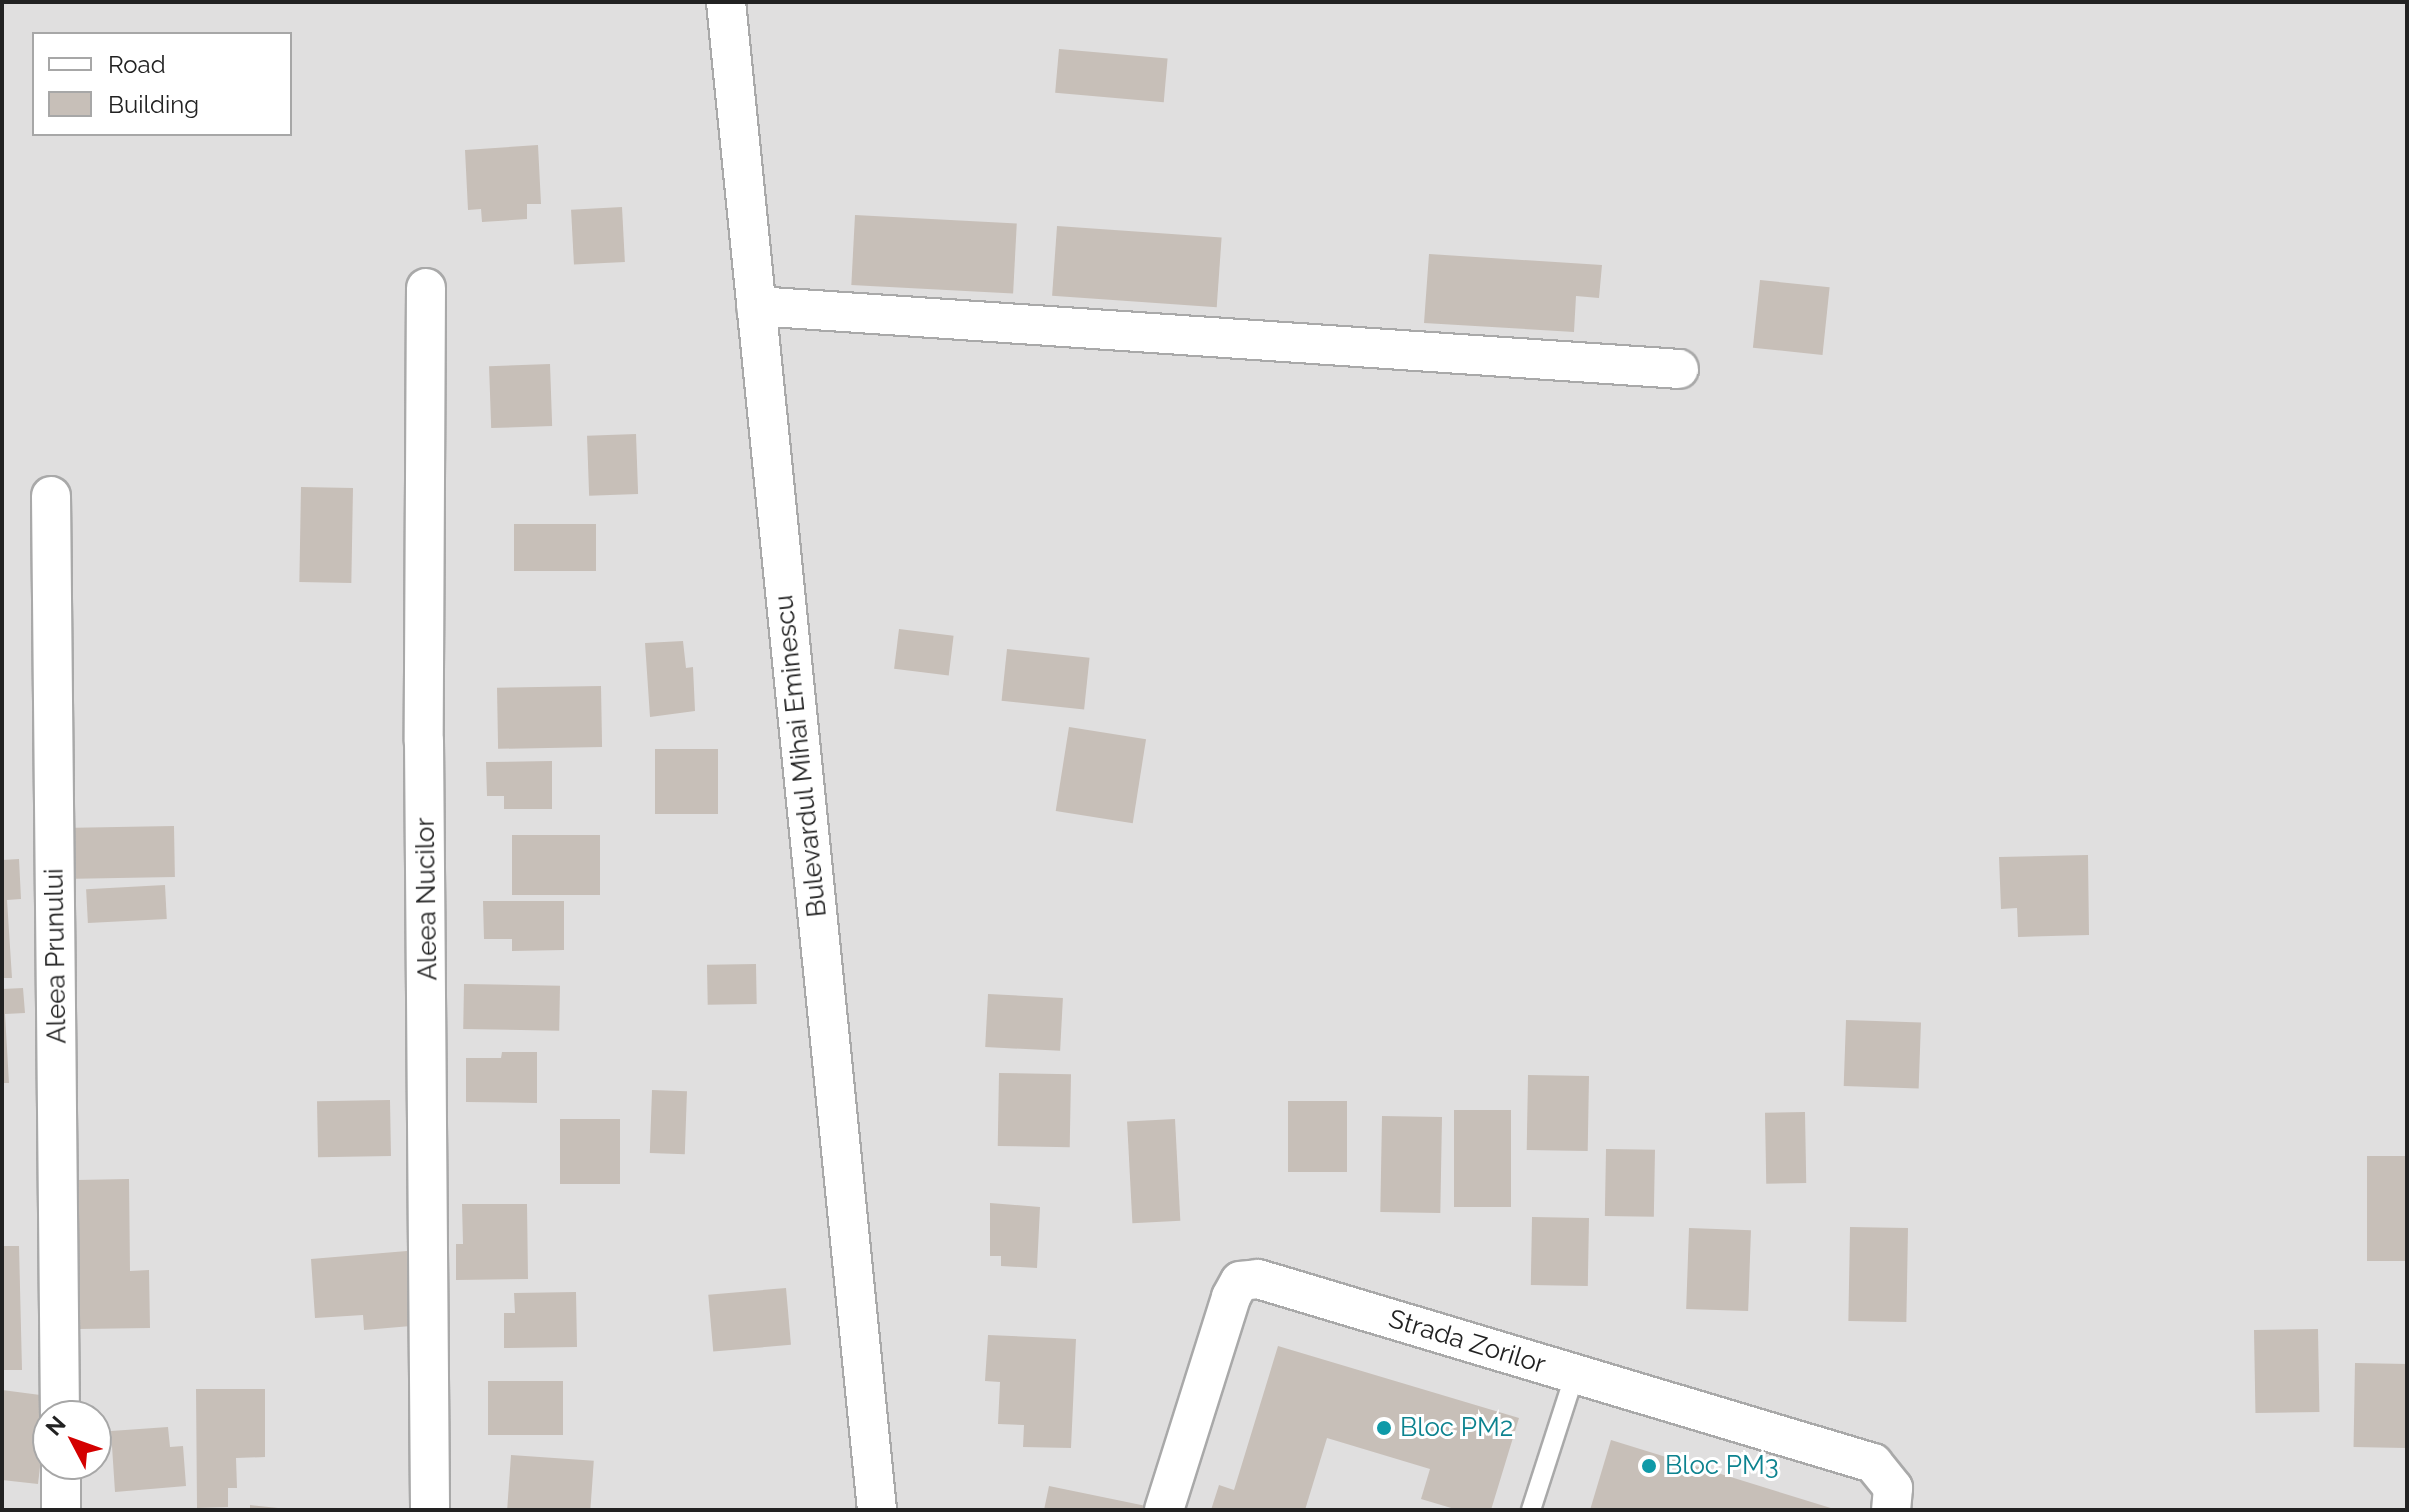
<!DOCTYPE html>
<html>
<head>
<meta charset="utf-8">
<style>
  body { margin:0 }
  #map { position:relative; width:2409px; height:1512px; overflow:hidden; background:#f2efe9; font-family:Raleway,sans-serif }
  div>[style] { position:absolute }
  .residential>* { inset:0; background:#e0dfdf }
  .building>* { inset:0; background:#c7bfb8; transform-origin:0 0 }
  .roads { filter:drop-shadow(2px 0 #a9a9a9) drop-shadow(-2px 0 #a9a9a9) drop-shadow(0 2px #a9a9a9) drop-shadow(0 -2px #a9a9a9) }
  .lane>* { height:18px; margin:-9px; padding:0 9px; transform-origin:9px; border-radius:9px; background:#fff }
  .street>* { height:38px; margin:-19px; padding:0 19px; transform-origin:19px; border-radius:19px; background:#fff }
  .dots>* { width:22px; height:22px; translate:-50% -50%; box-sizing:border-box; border:4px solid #fff; border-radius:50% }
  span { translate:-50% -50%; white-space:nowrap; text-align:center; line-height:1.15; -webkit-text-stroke:6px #fff; paint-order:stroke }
  .street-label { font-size:26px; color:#222 }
  .culture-label { font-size:26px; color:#0d838f }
  .left { translate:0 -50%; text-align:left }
  .frame { position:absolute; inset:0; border:4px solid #222; pointer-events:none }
  .legend { position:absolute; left:32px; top:32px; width:260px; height:104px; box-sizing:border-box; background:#fff; border:2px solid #a7a7a7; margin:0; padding:10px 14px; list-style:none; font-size:24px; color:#222 }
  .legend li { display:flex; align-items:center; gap:16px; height:40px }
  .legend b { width:40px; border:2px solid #a7a7a7 }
  .north { position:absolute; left:32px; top:1400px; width:80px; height:80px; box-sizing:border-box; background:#fff; border:2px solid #a7a7a7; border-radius:50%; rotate:311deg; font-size:22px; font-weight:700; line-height:32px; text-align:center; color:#222 }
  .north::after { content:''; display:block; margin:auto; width:28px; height:36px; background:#d40000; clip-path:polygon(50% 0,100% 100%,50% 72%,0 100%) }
</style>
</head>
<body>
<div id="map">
  <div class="residential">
    <i style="clip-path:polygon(evenodd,2px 2px,2407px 2px,2407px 1510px,2px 1510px,2px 2px,34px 34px,290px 34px,290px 134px,34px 134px,34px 34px,2px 2px,48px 1416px,96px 1416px,96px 1464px,48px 1464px,48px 1416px)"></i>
  </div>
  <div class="building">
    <i style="left:1059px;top:49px;width:109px;height:44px;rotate:5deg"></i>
    <i style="clip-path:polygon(538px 145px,541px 204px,527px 204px,527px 219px,482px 222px,481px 209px,468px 210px,465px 150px)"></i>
    <i style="left:622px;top:207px;width:55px;height:51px;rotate:87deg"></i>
    <i style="left:855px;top:215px;width:162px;height:70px;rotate:3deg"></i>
    <i style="left:1057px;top:226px;width:165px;height:70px;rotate:4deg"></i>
    <i style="clip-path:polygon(1429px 254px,1602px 265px,1599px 298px,1576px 296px,1574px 332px,1424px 323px)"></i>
    <i style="left:1760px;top:280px;width:70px;height:68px;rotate:6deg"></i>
    <i style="left:550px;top:364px;width:62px;height:61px;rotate:88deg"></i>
    <i style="left:636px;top:434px;width:60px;height:49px;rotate:88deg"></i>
    <i style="left:301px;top:487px;width:52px;height:95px;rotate:1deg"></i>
    <i style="left:596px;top:524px;width:47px;height:82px;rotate:90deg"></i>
    <i style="left:899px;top:629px;width:55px;height:40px;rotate:7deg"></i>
    <i style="clip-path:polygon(683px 641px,686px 668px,693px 667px,695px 711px,650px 717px,645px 643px)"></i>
    <i style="left:1007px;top:649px;width:83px;height:52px;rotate:6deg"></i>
    <i style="left:601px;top:686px;width:61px;height:104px;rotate:89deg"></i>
    <i style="left:1069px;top:727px;width:78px;height:85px;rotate:9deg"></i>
    <i style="left:655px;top:749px;width:63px;height:65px"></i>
    <i style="clip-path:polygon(552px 761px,552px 809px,504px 809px,504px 796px,487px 796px,486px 762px)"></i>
    <i style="left:174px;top:826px;width:51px;height:99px;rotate:89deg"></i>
    <i style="left:512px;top:835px;width:88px;height:60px"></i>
    <i style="clip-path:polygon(2088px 855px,2089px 935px,2018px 937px,2017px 908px,2001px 909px,1999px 857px)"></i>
    <i style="clip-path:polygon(19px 859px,21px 899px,7px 900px,12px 978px,2px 978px,2px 860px)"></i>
    <i style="left:165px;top:885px;width:34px;height:79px;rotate:87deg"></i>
    <i style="clip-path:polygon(483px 901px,564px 901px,564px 950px,512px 951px,512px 939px,484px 939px)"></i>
    <i style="left:756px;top:964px;width:40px;height:49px;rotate:89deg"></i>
    <i style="left:464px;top:984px;width:96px;height:45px;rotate:1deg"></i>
    <i style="clip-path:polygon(23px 988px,25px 1013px,5px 1014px,9px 1083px,2px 1083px,2px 989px)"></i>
    <i style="left:988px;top:994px;width:75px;height:53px;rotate:3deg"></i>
    <i style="left:1846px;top:1020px;width:75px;height:66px;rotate:2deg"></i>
    <i style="clip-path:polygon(502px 1052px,537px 1052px,537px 1103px,466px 1102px,466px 1058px,501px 1058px)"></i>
    <i style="left:999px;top:1073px;width:72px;height:73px;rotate:1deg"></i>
    <i style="left:1589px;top:1076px;width:75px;height:61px;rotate:91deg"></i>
    <i style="left:652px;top:1090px;width:35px;height:63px;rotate:2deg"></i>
    <i style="left:390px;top:1100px;width:56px;height:73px;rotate:89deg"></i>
    <i style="left:1288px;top:1101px;width:59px;height:71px"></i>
    <i style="left:1454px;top:1110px;width:57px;height:97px"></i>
    <i style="left:1805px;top:1112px;width:71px;height:40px;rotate:89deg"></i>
    <i style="left:1382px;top:1116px;width:60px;height:96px;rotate:1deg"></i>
    <i style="left:560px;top:1119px;width:60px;height:65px"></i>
    <i style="left:1175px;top:1119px;width:102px;height:48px;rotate:87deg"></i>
    <i style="left:1606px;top:1149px;width:49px;height:67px;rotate:1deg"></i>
    <i style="left:2407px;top:1156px;width:105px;height:40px;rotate:90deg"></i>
    <i style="clip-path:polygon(129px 1179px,130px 1271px,149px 1270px,150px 1328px,78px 1329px,77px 1180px)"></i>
    <i style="clip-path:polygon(990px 1203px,1040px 1207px,1037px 1268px,1001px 1266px,1001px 1256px,990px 1256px)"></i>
    <i style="clip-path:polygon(462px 1204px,527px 1204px,528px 1279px,456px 1280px,456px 1244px,463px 1244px)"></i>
    <i style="left:1532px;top:1217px;width:57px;height:68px;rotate:1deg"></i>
    <i style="left:1850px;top:1227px;width:58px;height:94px;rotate:1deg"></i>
    <i style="left:1689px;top:1228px;width:62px;height:81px;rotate:2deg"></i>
    <i style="clip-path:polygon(2px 1246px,19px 1246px,22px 1370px,2px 1370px)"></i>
    <i style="clip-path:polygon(407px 1251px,411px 1326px,364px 1330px,363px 1315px,315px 1318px,311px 1259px)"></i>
    <i style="left:786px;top:1288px;width:57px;height:78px;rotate:85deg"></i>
    <i style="clip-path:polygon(576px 1292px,577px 1347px,504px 1348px,504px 1313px,515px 1313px,514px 1293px)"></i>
    <i style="left:2318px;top:1329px;width:83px;height:64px;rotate:89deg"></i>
    <i style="clip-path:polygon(988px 1335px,1076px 1339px,1071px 1448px,1023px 1447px,1024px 1425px,998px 1424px,1000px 1382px,985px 1381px)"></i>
    <i style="clip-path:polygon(1278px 1346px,1519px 1418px,1491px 1510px,1458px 1510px,1421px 1499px,1430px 1469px,1327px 1438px,1305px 1510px,1211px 1510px,1219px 1485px,1234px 1490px)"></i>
    <i style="left:2355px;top:1363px;width:52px;height:84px;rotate:1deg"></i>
    <i style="left:488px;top:1381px;width:75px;height:54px"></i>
    <i style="clip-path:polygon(196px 1389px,265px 1389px,265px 1457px,236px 1458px,237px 1488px,228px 1488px,228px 1507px,197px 1508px)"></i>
    <i style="clip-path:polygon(2px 1390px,48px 1396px,38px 1484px,2px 1480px)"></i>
    <i style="clip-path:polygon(168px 1427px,170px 1447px,183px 1446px,186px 1486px,115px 1492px,111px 1431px)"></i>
    <i style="clip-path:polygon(1611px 1440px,1834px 1509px,1834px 1510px,1590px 1510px)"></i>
    <i style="left:511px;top:1455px;width:83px;height:55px;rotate:4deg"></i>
    <i style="clip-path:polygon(1049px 1486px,1151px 1507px,1150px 1510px,1044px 1510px)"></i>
    <i style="clip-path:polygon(250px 1505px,278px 1508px,278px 1510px,250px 1510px)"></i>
  </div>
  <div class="roads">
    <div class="lane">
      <i style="left:1531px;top:1510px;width:143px;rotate:-72.1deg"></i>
    </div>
    <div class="street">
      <i style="left:726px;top:2px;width:1516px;rotate:84.28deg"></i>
      <i style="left:426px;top:288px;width:453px;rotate:90.3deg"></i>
      <i style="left:424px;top:741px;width:769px;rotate:89.55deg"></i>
      <i style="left:756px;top:306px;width:925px;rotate:3.9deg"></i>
      <i style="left:51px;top:496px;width:920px;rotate:89.44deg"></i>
      <i style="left:61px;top:1464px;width:46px;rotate:90deg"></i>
      <i style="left:1164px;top:1510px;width:223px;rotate:-72.5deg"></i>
      <i style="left:1231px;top:1297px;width:18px;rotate:-61deg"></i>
      <i style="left:1240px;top:1281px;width:18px;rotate:-6deg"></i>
      <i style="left:1258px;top:1279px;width:642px;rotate:16.66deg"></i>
      <i style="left:1873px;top:1463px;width:32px;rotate:51deg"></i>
      <i style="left:1893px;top:1488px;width:22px;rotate:95deg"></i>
    </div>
  </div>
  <div class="dots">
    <i style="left:1384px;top:1428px;background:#0f9aa8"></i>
    <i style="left:1649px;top:1466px;background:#0f9aa8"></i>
  </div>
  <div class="street-label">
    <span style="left:801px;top:756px;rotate:-96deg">Bulevardul Mihai Eminescu</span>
    <span style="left:427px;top:899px;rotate:-91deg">Aleea Nucilor</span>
    <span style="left:56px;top:956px;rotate:-91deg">Aleea Prunului</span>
    <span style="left:1467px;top:1342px;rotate:17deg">Strada Zorilor</span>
  </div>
  <div class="culture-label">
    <span class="left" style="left:1400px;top:1428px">Bloc PM2</span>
    <span class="left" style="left:1665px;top:1466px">Bloc PM3</span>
  </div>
  <div class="frame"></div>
  <ul class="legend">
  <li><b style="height:10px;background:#fff"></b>Road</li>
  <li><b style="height:22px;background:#c7bfb8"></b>Building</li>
  </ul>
  <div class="north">N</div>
</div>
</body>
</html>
